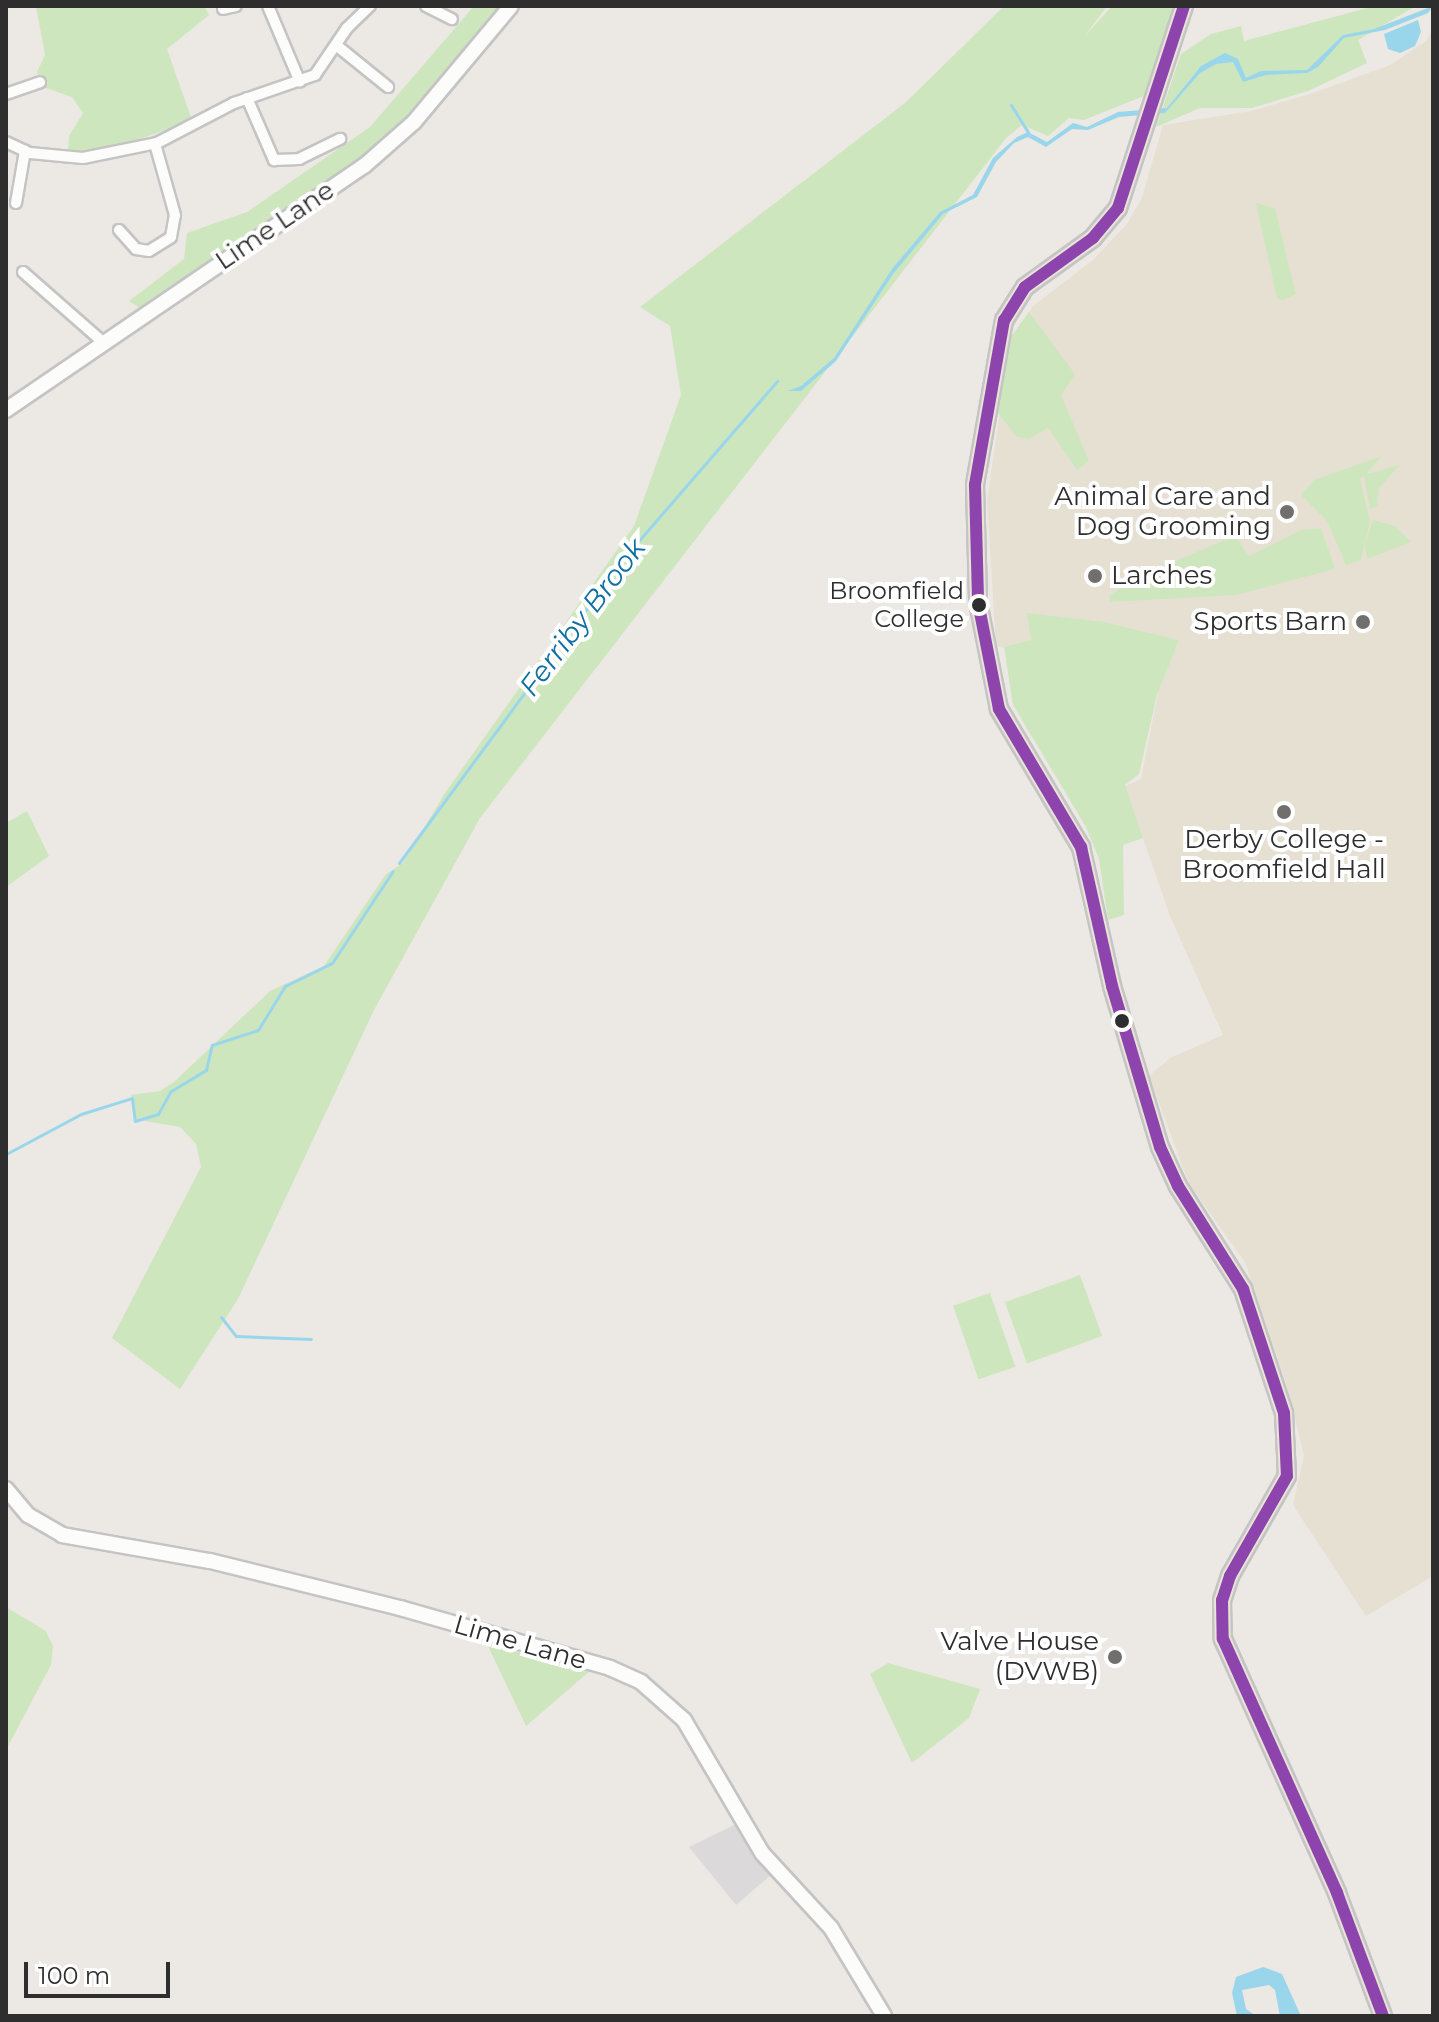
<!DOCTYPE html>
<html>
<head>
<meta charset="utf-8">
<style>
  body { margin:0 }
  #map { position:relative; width:1439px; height:2022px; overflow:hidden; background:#ece8e4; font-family:Montserrat,sans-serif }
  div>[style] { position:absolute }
  .industrial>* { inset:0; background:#dcd9db }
  .education>* { inset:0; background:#e6e0d3 }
  .green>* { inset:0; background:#cee6be; transform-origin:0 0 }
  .water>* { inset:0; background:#99d6ec }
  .stream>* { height:3px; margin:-1.5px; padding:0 1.5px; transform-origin:1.5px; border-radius:1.5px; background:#99d6ec }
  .roads { filter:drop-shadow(2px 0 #c5c4c5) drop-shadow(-2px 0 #c5c4c5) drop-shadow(0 2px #c5c4c5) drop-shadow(0 -2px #c5c4c5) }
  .minor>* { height:10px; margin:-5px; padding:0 5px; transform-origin:5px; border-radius:5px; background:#fcfcfb }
  .tertiary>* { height:14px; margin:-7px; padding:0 7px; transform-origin:7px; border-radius:7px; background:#fcfcfb }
  .primary>* { height:16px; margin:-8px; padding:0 8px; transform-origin:8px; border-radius:8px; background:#e8e4d6 }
  .bus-1>* { height:12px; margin:-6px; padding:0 6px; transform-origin:6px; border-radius:6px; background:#8e44ad }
  .dots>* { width:22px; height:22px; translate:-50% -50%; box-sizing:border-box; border:4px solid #fff; border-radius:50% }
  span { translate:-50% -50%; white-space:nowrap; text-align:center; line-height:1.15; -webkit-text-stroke:8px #fff; paint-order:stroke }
  .bus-label { font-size:24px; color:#2e2e2e }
  .right { translate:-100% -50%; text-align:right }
  .street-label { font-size:26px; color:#2e2e2e }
  .poi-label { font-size:26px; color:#2e2e2e }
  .left { translate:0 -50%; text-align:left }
  .water-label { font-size:28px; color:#0d6fa3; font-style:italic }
  .frame { position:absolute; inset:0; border:8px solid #2e2e2e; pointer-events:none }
  .scale { position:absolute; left:24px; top:1962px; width:146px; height:36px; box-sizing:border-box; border:4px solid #2e2e2e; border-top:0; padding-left:10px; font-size:24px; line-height:28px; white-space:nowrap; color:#2e2e2e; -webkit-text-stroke:6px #fff; paint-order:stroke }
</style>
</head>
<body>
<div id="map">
  <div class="industrial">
    <i style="clip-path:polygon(736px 1824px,771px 1875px,736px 1905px,689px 1847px)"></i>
  </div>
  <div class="education">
    <i style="clip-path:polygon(1433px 29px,1433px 1576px,1366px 1616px,1293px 1505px,1304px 1455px,1287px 1386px,1245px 1262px,1189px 1184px,1149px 1076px,1170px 1058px,1223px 1035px,1170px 916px,1125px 786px,1141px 779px,1161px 679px,996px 646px,987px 500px,1011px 337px,1033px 306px,1093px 260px,1127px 224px,1142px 198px,1163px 125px,1251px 111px,1313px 93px,1390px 65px,1426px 41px)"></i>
  </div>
  <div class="green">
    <i style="clip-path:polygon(36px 6px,204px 6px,209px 15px,167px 49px,192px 120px,116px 148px,68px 151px,69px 136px,83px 113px,72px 97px,43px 87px,37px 72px,45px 55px)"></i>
    <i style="clip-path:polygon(474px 6px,506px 6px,397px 132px,143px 310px,129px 301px,184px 259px,187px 233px,247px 212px,370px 127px)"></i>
    <i style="clip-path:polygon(1004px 6px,1107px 6px,1085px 36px,1112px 6px,1174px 6px,1144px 96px,1084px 120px,1069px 118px,1048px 136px,1022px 125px,1006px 138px,480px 818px,374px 1010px,238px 1299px,180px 1389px,112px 1338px,201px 1167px,196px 1144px,180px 1127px,134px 1119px,131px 1095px,160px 1091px,174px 1082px,270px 991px,324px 966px,386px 874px,403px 863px,445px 793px,634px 526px,681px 395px,670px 326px,640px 307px,905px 103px)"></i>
    <i style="clip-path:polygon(1375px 6px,1416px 6px,1358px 40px,1367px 63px,1308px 91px,1252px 108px,1200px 108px,1156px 127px,1181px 54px,1211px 34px,1241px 26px,1244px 41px)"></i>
    <i style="clip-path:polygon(1256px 203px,1275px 208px,1296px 294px,1284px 300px,1277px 299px)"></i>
    <i style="clip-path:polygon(1029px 312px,1075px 374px,1061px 395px,1089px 461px,1077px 470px,1048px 428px,1029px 439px,1017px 437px,997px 412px,1011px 337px)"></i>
    <i style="clip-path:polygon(1382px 456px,1366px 474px,1400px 465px,1379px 488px,1377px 506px,1370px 509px,1364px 476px,1360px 479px,1370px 522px,1361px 560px,1346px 565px,1327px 521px,1301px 495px,1314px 480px)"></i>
    <i style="clip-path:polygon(1373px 520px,1395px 526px,1411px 542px,1367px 559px,1365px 544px)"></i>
    <i style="clip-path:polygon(1321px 528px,1335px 569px,1236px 595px,1110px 602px,1109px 596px,1137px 577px,1235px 536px,1249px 556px,1301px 530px)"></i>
    <i style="clip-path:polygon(1027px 613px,1104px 622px,1179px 640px,1157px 695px,1139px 774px,1125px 785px,1143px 838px,1123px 845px,1124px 915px,1108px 920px,1099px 859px,1086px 827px,1013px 705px,1004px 647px,1031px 640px)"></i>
    <i style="clip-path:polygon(27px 811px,49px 856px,6px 887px,6px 823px)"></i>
    <i style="left:1080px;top:1275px;width:65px;height:80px;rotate:70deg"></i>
    <i style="left:990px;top:1293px;width:78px;height:39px;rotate:71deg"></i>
    <i style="clip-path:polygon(6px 1607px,46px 1631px,53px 1646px,51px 1665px,6px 1750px)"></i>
    <i style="clip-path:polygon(487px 1644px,590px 1671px,526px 1726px)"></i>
    <i style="clip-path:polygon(888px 1663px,980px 1689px,969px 1718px,912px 1763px,870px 1674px)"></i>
  </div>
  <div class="water">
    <i style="clip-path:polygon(1433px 6px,1428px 13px,1385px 30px,1344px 38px,1318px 67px,1307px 73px,1266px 75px,1243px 82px,1233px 62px,1216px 64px,1200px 73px,1165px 113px,1119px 117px,1088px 130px,1072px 129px,1046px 147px,1028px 137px,1014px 143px,996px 162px,977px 197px,943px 214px,893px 274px,836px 361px,801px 391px,788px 391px,801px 386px,834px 358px,892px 269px,940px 212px,973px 195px,993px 158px,1017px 137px,1028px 132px,1047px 142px,1073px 123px,1087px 127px,1118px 112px,1167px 108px,1201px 66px,1225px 53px,1238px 59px,1246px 78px,1261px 71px,1307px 70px,1343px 35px,1374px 29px)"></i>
    <i style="clip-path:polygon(1418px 20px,1421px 32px,1415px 46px,1400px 53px,1388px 49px,1384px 34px)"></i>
    <i style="clip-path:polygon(1263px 1967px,1282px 1974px,1301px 2016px,1280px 2016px,1275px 1990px,1269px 1985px,1242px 1990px,1246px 2009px,1256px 2016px,1237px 2016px,1232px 1993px,1236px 1977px)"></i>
  </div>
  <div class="stream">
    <i style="left:1011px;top:105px;width:32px;rotate:58deg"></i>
    <i style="left:399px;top:863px;width:376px;rotate:-53.6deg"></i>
    <i style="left:622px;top:560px;width:237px;rotate:-49.1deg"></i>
    <i style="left:6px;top:1154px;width:85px;rotate:-28.1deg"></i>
    <i style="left:81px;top:1114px;width:53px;rotate:-17.4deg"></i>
    <i style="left:132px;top:1098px;width:23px;rotate:83deg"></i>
    <i style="left:135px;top:1121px;width:24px;rotate:-17deg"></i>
    <i style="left:158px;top:1114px;width:26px;rotate:-61deg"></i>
    <i style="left:171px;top:1091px;width:41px;rotate:-31deg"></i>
    <i style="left:206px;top:1070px;width:26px;rotate:-77deg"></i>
    <i style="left:212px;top:1045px;width:48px;rotate:-18.1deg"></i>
    <i style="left:258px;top:1030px;width:52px;rotate:-58.5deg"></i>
    <i style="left:285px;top:986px;width:52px;rotate:-26.1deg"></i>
    <i style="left:332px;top:963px;width:110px;rotate:-56.5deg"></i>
    <i style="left:221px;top:1317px;width:24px;rotate:52deg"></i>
    <i style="left:236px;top:1336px;width:75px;rotate:2.3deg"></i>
  </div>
  <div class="roads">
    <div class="minor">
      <i style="left:268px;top:6px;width:82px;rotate:67.2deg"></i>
      <i style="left:426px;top:6px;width:29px;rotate:27deg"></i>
      <i style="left:223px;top:9px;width:13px;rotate:-13deg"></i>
      <i style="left:336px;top:45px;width:67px;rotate:38.9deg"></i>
      <i style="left:6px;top:94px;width:36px;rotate:-19deg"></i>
      <i style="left:247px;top:98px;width:68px;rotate:66.5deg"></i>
      <i style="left:274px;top:160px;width:25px;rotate:-2deg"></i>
      <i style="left:299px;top:159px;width:46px;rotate:-26deg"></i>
      <i style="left:6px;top:142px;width:26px;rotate:25deg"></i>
      <i style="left:30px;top:153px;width:53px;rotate:5.4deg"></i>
      <i style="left:83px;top:158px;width:76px;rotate:-11.5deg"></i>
      <i style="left:157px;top:143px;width:87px;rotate:-27.5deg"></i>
      <i style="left:234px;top:103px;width:86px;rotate:-19.1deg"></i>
      <i style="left:315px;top:75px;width:57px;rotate:-55.8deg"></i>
      <i style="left:347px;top:28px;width:32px;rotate:-44deg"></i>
      <i style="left:16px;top:203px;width:53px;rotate:-80.2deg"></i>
      <i style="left:119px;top:230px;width:25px;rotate:48deg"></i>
      <i style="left:136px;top:249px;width:13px;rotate:9deg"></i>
      <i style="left:149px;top:251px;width:26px;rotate:-32deg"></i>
      <i style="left:171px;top:237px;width:22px;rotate:-80deg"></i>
      <i style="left:175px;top:215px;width:74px;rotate:-105.7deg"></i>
      <i style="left:23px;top:272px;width:108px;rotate:41.2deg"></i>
    </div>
    <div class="tertiary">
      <i style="left:6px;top:410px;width:433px;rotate:-34.3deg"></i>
      <i style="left:364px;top:166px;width:67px;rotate:-41.3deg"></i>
      <i style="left:414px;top:122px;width:151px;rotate:-50.1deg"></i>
      <i style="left:6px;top:1489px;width:34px;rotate:50deg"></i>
      <i style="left:28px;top:1515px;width:39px;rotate:30deg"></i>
      <i style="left:62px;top:1535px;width:150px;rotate:10deg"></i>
      <i style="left:210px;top:1561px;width:196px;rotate:13.9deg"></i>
      <i style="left:400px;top:1608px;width:218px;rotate:15.9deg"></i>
      <i style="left:610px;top:1668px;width:34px;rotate:24deg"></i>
      <i style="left:641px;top:1682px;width:57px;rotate:41.5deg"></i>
      <i style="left:684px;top:1720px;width:154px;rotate:59.6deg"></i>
      <i style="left:762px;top:1853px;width:102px;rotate:47.4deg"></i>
      <i style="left:831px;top:1928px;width:103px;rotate:58.9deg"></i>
    </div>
    <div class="primary">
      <i style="left:1184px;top:6px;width:213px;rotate:108.1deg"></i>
      <i style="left:1118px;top:208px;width:39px;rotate:130deg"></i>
      <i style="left:1093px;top:238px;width:84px;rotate:144.2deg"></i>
      <i style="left:1025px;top:287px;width:39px;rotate:122deg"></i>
      <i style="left:1004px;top:320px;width:168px;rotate:100deg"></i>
      <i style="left:975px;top:485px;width:117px;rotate:88.5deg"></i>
      <i style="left:978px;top:602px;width:109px;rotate:78.9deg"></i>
      <i style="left:999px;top:709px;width:161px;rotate:59.3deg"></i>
      <i style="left:1081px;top:847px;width:142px;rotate:77.4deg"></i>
      <i style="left:1112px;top:986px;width:168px;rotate:73.4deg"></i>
      <i style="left:1160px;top:1147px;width:43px;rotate:65.2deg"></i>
      <i style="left:1178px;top:1186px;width:122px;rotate:57.7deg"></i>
      <i style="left:1243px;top:1289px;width:131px;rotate:71.7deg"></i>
      <i style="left:1284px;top:1413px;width:63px;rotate:87.3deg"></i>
      <i style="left:1287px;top:1476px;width:115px;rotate:119.7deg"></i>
      <i style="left:1230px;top:1576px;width:25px;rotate:108deg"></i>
      <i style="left:1222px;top:1600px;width:39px;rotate:89deg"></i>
      <i style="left:1223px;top:1639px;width:278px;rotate:65.8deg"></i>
      <i style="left:1337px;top:1893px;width:131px;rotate:69.5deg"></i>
    </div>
  </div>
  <div class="bus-1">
    <i style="left:1184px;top:6px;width:213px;rotate:108.1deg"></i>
    <i style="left:1118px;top:208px;width:39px;rotate:130deg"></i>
    <i style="left:1093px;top:238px;width:84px;rotate:144.2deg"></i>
    <i style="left:1025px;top:287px;width:39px;rotate:122deg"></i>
    <i style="left:1004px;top:320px;width:168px;rotate:100deg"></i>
    <i style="left:975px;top:485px;width:117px;rotate:88.5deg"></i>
    <i style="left:978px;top:602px;width:109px;rotate:78.9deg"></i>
    <i style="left:999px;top:709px;width:161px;rotate:59.3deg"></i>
    <i style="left:1081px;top:847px;width:142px;rotate:77.4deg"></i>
    <i style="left:1112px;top:986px;width:168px;rotate:73.4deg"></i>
    <i style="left:1160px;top:1147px;width:43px;rotate:65.2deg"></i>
    <i style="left:1178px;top:1186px;width:122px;rotate:57.7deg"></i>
    <i style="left:1243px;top:1289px;width:131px;rotate:71.7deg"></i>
    <i style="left:1284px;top:1413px;width:63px;rotate:87.3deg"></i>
    <i style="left:1287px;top:1476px;width:115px;rotate:119.7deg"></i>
    <i style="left:1230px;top:1576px;width:25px;rotate:108deg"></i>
    <i style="left:1222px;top:1600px;width:39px;rotate:89deg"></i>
    <i style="left:1223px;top:1639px;width:278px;rotate:65.8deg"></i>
    <i style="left:1337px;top:1893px;width:131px;rotate:69.5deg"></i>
  </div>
  <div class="dots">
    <i style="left:1287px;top:512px;background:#706f6e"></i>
    <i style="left:1095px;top:576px;background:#706f6e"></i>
    <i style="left:979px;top:605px;background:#2e2e2e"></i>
    <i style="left:1363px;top:622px;background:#706f6e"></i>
    <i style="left:1284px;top:812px;background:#706f6e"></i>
    <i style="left:1122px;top:1021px;background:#2e2e2e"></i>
    <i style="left:1115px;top:1657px;background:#706f6e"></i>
  </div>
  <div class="bus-label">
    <span class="right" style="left:964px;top:605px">Broomfield<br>College</span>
  </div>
  <div class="street-label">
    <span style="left:275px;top:226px;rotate:-34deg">Lime Lane</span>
    <span style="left:520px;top:1643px;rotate:16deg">Lime Lane</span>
  </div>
  <div class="poi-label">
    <span class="right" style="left:1271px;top:512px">Animal Care and<br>Dog Grooming</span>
    <span class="left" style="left:1111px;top:576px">Larches</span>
    <span class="right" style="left:1347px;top:622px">Sports Barn</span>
    <span style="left:1284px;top:855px">Derby College -<br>Broomfield Hall</span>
    <span class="right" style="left:1099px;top:1657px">Valve House<br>(DVWB)</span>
  </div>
  <div class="water-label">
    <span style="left:582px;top:617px;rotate:-53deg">Ferriby Brook</span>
  </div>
  <div class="frame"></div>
  <div class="scale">100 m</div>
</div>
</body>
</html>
